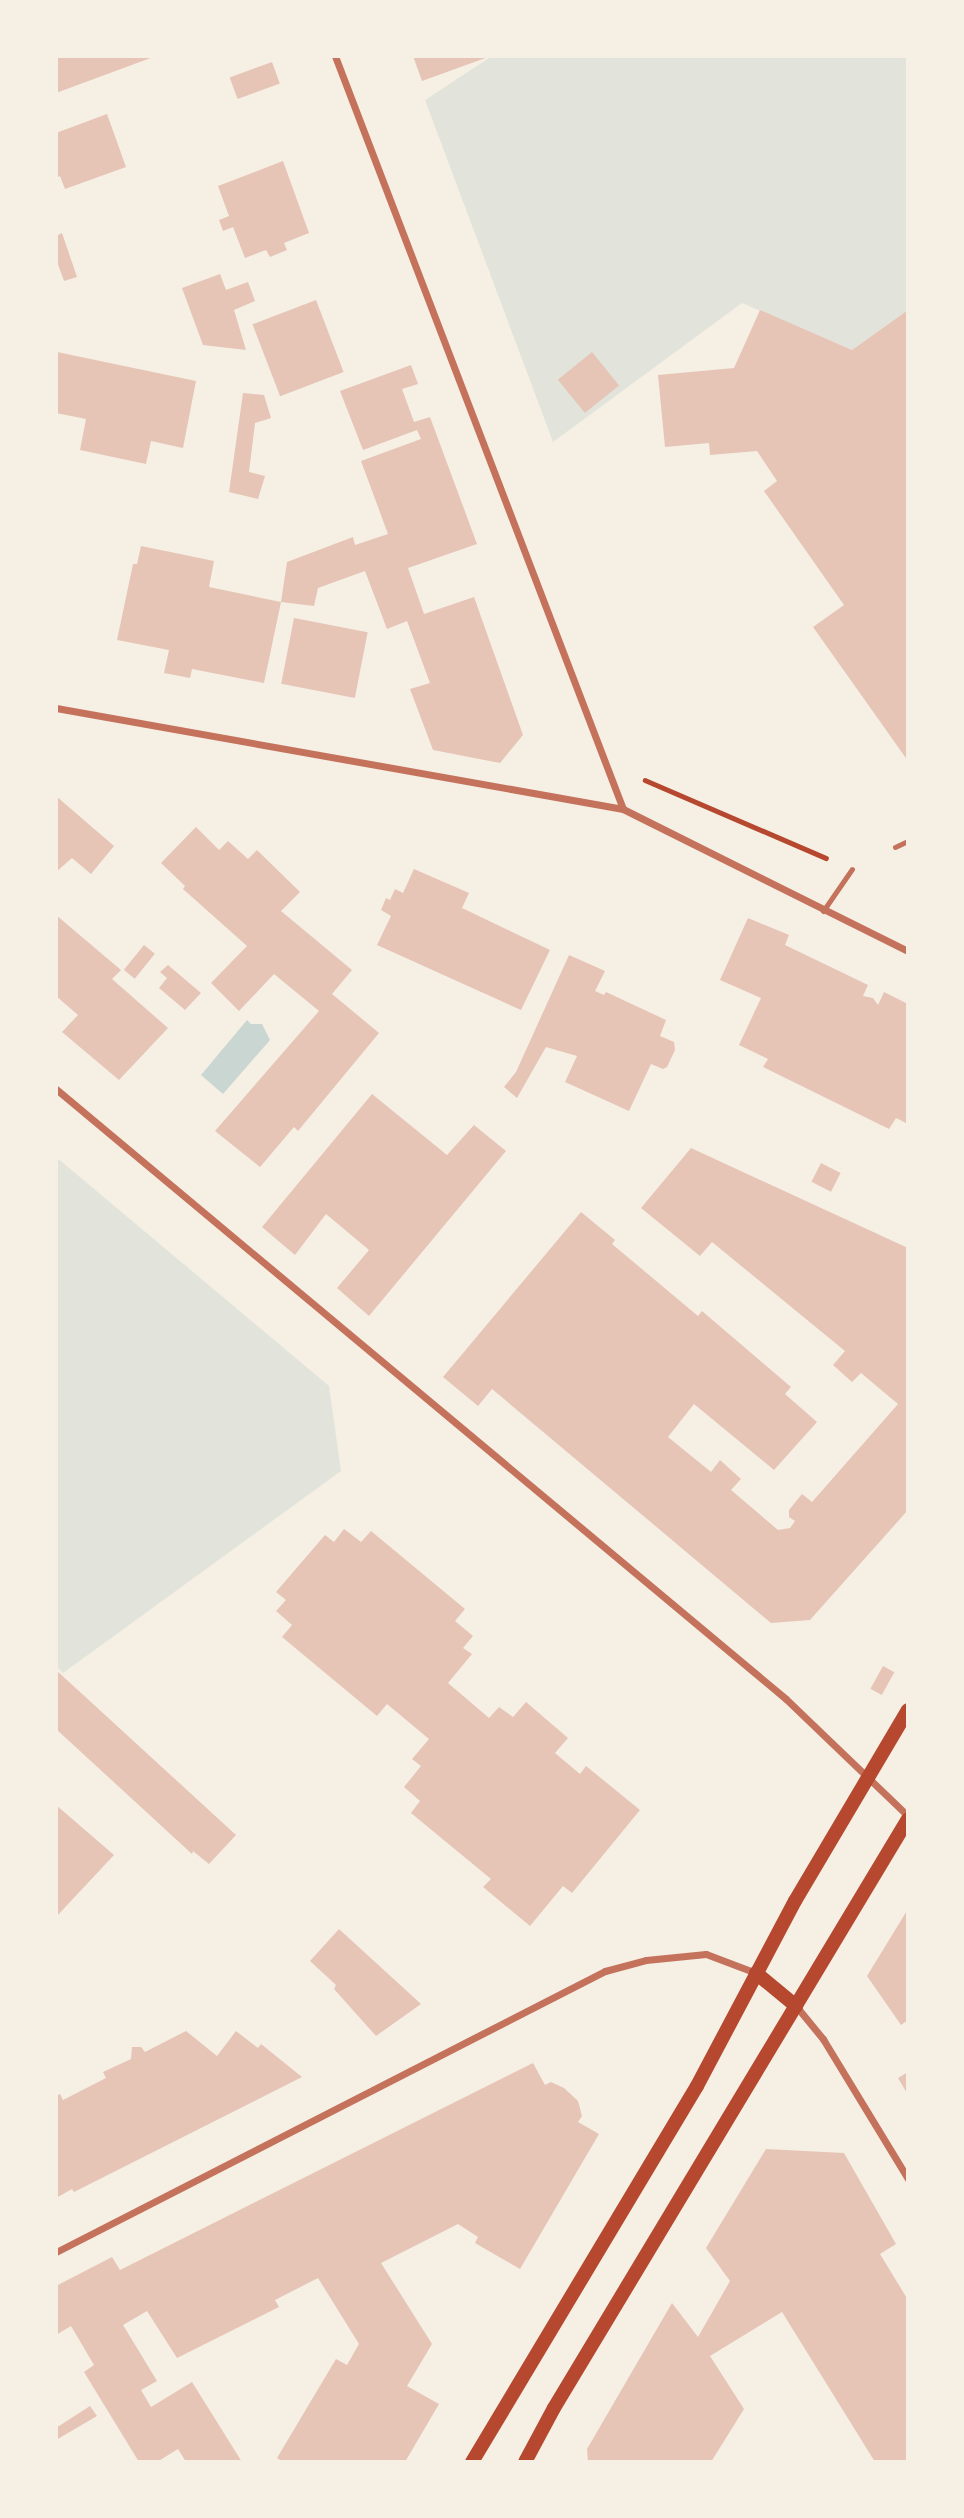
<!DOCTYPE html>
<html>
<head>
<meta charset="utf-8">
<style>
  body { margin:0 }
  #map { position:relative; width:964px; height:2518px; overflow:hidden; background:#f6efe4; font-family:Roboto,sans-serif }
  div>[style] { position:absolute }
  .green>* { inset:0; background:#e2e4dc }
  .water>* { inset:0; background:#c9d6d2 }
  .building>* { inset:0; background:#e6c5b7; transform-origin:0 0 }
  .path>* { height:4.5px; margin:-2.25px; padding:0 2.25px; transform-origin:2.25px; border-radius:2.25px; background:#b5482f }
  .service>* { height:5px; margin:-2.5px; padding:0 2.5px; transform-origin:2.5px; border-radius:2.5px; background:#c5725c }
  .minor>* { height:7px; margin:-3.5px; padding:0 3.5px; transform-origin:3.5px; border-radius:3.5px; background:#c5725c }
  .secondary>* { height:14px; margin:-7px; padding:0 7px; transform-origin:7px; border-radius:7px; background:#b5482f }
  span { translate:-50% -50%; white-space:nowrap; text-align:center; line-height:1.15; -webkit-text-stroke:6px #f6efe4; paint-order:stroke }
  .frame { position:absolute; inset:0; border:58px solid #f6efe4; pointer-events:none }
</style>
</head>
<body>
<div id="map">
  <div class="green">
    <i style="clip-path:polygon(492px 56px,908px 56px,908px 310px,852px 350px,742px 303px,553px 442px,425px 100px)"></i>
    <i style="clip-path:polygon(56px 1157px,329px 1386px,341px 1471px,63px 1673px,56px 1666px)"></i>
  </div>
  <div class="water">
    <i style="clip-path:polygon(247px 1020px,251px 1024px,262px 1024px,270px 1040px,223px 1094px,201px 1075px)"></i>
  </div>
  <div class="building">
    <i style="clip-path:polygon(56px 56px,156px 56px,56px 93px)"></i>
    <i style="clip-path:polygon(413px 56px,491px 56px,422px 81px)"></i>
    <i style="left:272px;top:62px;width:23px;height:45px;rotate:70deg"></i>
    <i style="clip-path:polygon(107px 114px,126px 167px,65px 189px,60px 176px,56px 178px,56px 133px)"></i>
    <i style="clip-path:polygon(283px 161px,309px 233px,284px 243px,287px 250px,270px 257px,266px 250px,245px 258px,233px 227px,223px 231px,219px 220px,229px 216px,218px 186px)"></i>
    <i style="clip-path:polygon(62px 233px,77px 277px,64px 281px,56px 259px,56px 236px)"></i>
    <i style="clip-path:polygon(220px 274px,226px 290px,248px 282px,255px 301px,234px 310px,246px 350px,203px 345px,182px 288px)"></i>
    <i style="left:316px;top:300px;width:77px;height:68px;rotate:69deg"></i>
    <i style="clip-path:polygon(760px 310px,852px 350px,908px 310px,908px 761px,813px 627px,844px 605px,764px 491px,777px 481px,757px 451px,710px 455px,709px 443px,665px 447px,658px 375px,734px 368px)"></i>
    <i style="clip-path:polygon(57px 352px,196px 381px,183px 448px,151px 441px,146px 464px,80px 450px,86px 419px,56px 413px)"></i>
    <i style="left:592px;top:352px;width:43px;height:44px;rotate:51deg"></i>
    <i style="clip-path:polygon(411px 365px,418px 384px,402px 389px,414px 422px,430px 417px,477px 544px,408px 568px,424px 614px,474px 597px,523px 735px,500px 763px,433px 750px,410px 689px,430px 683px,407px 621px,387px 629px,365px 571px,318px 588px,314px 606px,281px 602px,264px 683px,192px 669px,190px 678px,164px 673px,169px 650px,117px 640px,133px 564px,137px 564px,141px 546px,214px 561px,209px 587px,281px 602px,287px 562px,353px 537px,355px 545px,388px 534px,361px 461px,421px 439px,417px 430px,363px 450px,340px 391px)"></i>
    <i style="clip-path:polygon(243px 393px,264px 395px,271px 418px,255px 423px,249px 472px,265px 476px,258px 499px,229px 492px)"></i>
    <i style="left:294px;top:618px;width:75px;height:67px;rotate:11deg"></i>
    <i style="clip-path:polygon(56px 796px,114px 846px,91px 874px,72px 858px,56px 872px)"></i>
    <i style="clip-path:polygon(196px 827px,219px 850px,228px 841px,248px 859px,257px 850px,300px 892px,281px 911px,352px 970px,332px 994px,379px 1033px,298px 1131px,294px 1127px,260px 1167px,215px 1131px,319px 1011px,274px 974px,239px 1011px,211px 983px,247px 946px,183px 889px,185px 886px,161px 863px)"></i>
    <i style="clip-path:polygon(414px 869px,469px 893px,462px 908px,550px 950px,521px 1010px,377px 945px,391px 916px,381px 910px,386px 898px,390px 900px,395px 889px,403px 893px)"></i>
    <i style="clip-path:polygon(56px 915px,121px 970px,112px 979px,168px 1028px,119px 1080px,62px 1032px,78px 1015px,56px 996px)"></i>
    <i style="clip-path:polygon(748px 918px,789px 935px,785px 945px,868px 985px,863px 996px,873px 998px,878px 1005px,884px 992px,908px 1004px,908px 1124px,896px 1118px,889px 1129px,763px 1067px,768px 1059px,739px 1045px,761px 998px,720px 980px)"></i>
    <i style="left:144px;top:945px;width:14px;height:32px;rotate:39deg"></i>
    <i style="clip-path:polygon(569px 955px,605px 971px,595px 991px,604px 995px,606px 992px,666px 1020px,660px 1036px,674px 1042px,675px 1050px,667px 1067px,663px 1069px,651px 1064px,629px 1111px,565px 1082px,577px 1056px,546px 1047px,517px 1098px,504px 1087px,516px 1072px)"></i>
    <i style="clip-path:polygon(168px 965px,201px 993px,185px 1010px,159px 988px,167px 978px,160px 972px)"></i>
    <i style="clip-path:polygon(372px 1094px,447px 1155px,474px 1125px,506px 1151px,369px 1316px,337px 1288px,369px 1250px,326px 1214px,295px 1255px,262px 1227px)"></i>
    <i style="clip-path:polygon(691px 1148px,908px 1248px,908px 1510px,810px 1620px,771px 1623px,492px 1389px,478px 1406px,443px 1377px,581px 1212px,615px 1240px,612px 1244px,698px 1316px,702px 1311px,791px 1387px,785px 1394px,817px 1422px,774px 1470px,694px 1404px,668px 1437px,711px 1472px,720px 1460px,741px 1479px,731px 1490px,778px 1530px,790px 1528px,795px 1521px,789px 1517px,789px 1510px,802px 1494px,812px 1502px,898px 1404px,861px 1373px,852px 1382px,833px 1365px,845px 1351px,712px 1242px,700px 1256px,641px 1208px)"></i>
    <i style="left:821px;top:1163px;width:22px;height:21px;rotate:27deg"></i>
    <i style="clip-path:polygon(344px 1529px,361px 1542px,371px 1531px,465px 1609px,455px 1621px,473px 1636px,463px 1648px,472px 1654px,448px 1683px,489px 1718px,499px 1707px,513px 1717px,526px 1702px,568px 1738px,555px 1753px,580px 1774px,586px 1766px,640px 1810px,572px 1893px,563px 1886px,530px 1926px,483px 1887px,491px 1879px,411px 1813px,420px 1801px,404px 1787px,421px 1766px,412px 1759px,429px 1739px,387px 1704px,377px 1716px,282px 1637px,292px 1625px,276px 1611px,286px 1600px,276px 1592px,325px 1535px,334px 1542px)"></i>
    <i style="left:883px;top:1666px;width:13px;height:26px;rotate:29deg"></i>
    <i style="clip-path:polygon(56px 1670px,236px 1835px,209px 1864px,193px 1851px,192px 1854px,56px 1729px)"></i>
    <i style="clip-path:polygon(56px 1805px,114px 1855px,56px 1917px)"></i>
    <i style="clip-path:polygon(908px 1909px,908px 2020px,901px 2025px,867px 1976px)"></i>
    <i style="clip-path:polygon(339px 1929px,421px 2004px,376px 2036px,334px 1989px,336px 1985px,310px 1961px)"></i>
    <i style="clip-path:polygon(186px 2031px,217px 2056px,236px 2031px,258px 2048px,261px 2044px,302px 2077px,74px 2192px,72px 2189px,56px 2198px,56px 2096px,60px 2094px,63px 2100px,106px 2078px,103px 2072px,131px 2059px,132px 2047px,141px 2047px,145px 2052px)"></i>
    <i style="clip-path:polygon(533px 2063px,545px 2085px,551px 2082px,564px 2088px,578px 2101px,582px 2116px,578px 2122px,599px 2134px,520px 2269px,475px 2243px,478px 2237px,458px 2224px,381px 2263px,432px 2344px,407px 2386px,439px 2404px,405px 2462px,283px 2462px,277px 2458px,336px 2359px,347px 2365px,359px 2344px,318px 2278px,275px 2300px,279px 2307px,177px 2358px,147px 2311px,123px 2325px,157px 2381px,141px 2390px,151px 2407px,192px 2382px,242px 2462px,186px 2462px,178px 2449px,157px 2462px,139px 2462px,84px 2372px,94px 2365px,71px 2326px,56px 2335px,56px 2286px,112px 2257px,120px 2270px)"></i>
    <i style="clip-path:polygon(908px 2072px,908px 2095px,898px 2078px)"></i>
    <i style="clip-path:polygon(766px 2149px,844px 2153px,896px 2244px,880px 2254px,908px 2300px,908px 2462px,875px 2462px,782px 2312px,710px 2356px,744px 2409px,711px 2462px,588px 2462px,587px 2449px,672px 2303px,698px 2337px,730px 2281px,706px 2248px)"></i>
    <i style="clip-path:polygon(90px 2406px,97px 2416px,56px 2440px,56px 2428px)"></i>
  </div>
  <div class="path">
    <i style="left:645px;top:780px;width:197px;rotate:23.3deg"></i>
  </div>
  <div class="service">
    <i style="left:895px;top:847px;width:14px;rotate:-25deg"></i>
    <i style="left:823px;top:911px;width:51px;rotate:-55.4deg"></i>
  </div>
  <div class="minor">
    <i style="left:335px;top:56px;width:806px;rotate:69.07deg"></i>
    <i style="left:56px;top:708px;width:576px;rotate:10.1deg"></i>
    <i style="left:623px;top:809px;width:318px;rotate:26.5deg"></i>
    <i style="left:56px;top:1089px;width:951px;rotate:39.88deg"></i>
    <i style="left:786px;top:1699px;width:169px;rotate:43.8deg"></i>
    <i style="left:796px;top:2006px;width:43px;rotate:50.7deg"></i>
    <i style="left:823px;top:2039px;width:164px;rotate:58.7deg"></i>
    <i style="left:56px;top:2252px;width:617px;rotate:-27.11deg"></i>
    <i style="left:605px;top:1971px;width:42px;rotate:-15deg"></i>
    <i style="left:646px;top:1960px;width:60px;rotate:-5.7deg"></i>
    <i style="left:706px;top:1954px;width:53px;rotate:20.8deg"></i>
  </div>
  <div class="secondary">
    <i style="left:756px;top:1973px;width:52px;rotate:39.5deg"></i>
    <i style="left:472px;top:2462px;width:438px;rotate:-59.1deg"></i>
    <i style="left:697px;top:2086px;width:209px;rotate:-62.1deg"></i>
    <i style="left:795px;top:1901px;width:222px;rotate:-59.4deg"></i>
    <i style="left:525px;top:2462px;width:61px;rotate:-61.8deg"></i>
    <i style="left:554px;top:2408px;width:687px;rotate:-58.99deg"></i>
  </div>
  <div class="frame"></div>
</div>
</body>
</html>
